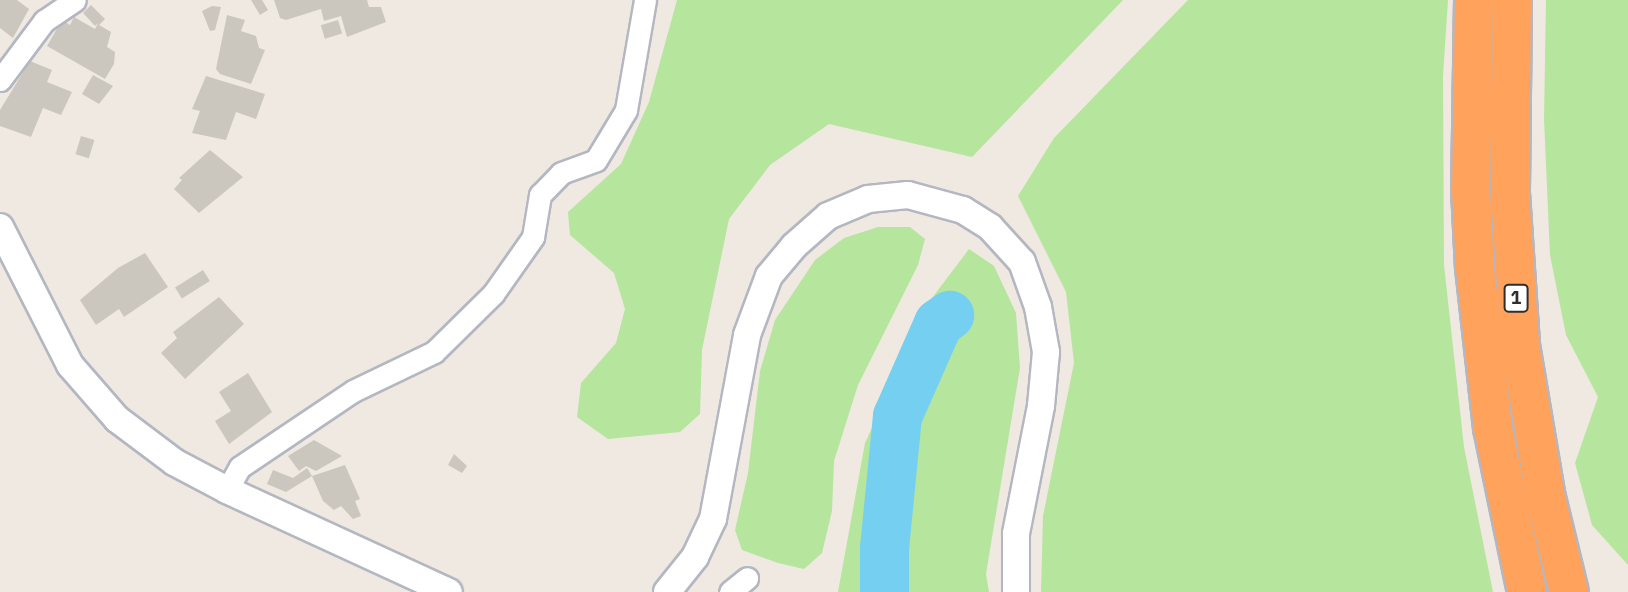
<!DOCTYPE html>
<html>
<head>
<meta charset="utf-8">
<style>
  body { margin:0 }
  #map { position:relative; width:1628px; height:592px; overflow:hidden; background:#efe9e1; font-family:"IBM Plex Sans",sans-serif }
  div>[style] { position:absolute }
  .green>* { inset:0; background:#b6e59e }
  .river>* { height:49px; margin:-24.5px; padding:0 24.5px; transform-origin:24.5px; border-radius:24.5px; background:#75cff0 }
  .building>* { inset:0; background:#cbc7bf; transform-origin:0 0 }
  .roads { filter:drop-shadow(2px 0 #b4b7c1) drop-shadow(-2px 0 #b4b7c1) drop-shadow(0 2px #b4b7c1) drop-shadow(0 -2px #b4b7c1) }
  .minor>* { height:21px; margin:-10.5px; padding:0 10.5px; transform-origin:10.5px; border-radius:10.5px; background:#fff }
  .tertiary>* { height:26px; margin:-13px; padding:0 13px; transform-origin:13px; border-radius:13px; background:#fff }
  .motorway>* { height:38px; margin:-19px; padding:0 19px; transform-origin:19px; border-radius:19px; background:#ffa35c }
  span { translate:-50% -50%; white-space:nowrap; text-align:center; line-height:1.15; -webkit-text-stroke:7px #fff; paint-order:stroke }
  .shield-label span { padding:2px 5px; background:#fff; border:2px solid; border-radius:5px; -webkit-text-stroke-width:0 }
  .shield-label { font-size:18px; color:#2e2e2e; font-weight:700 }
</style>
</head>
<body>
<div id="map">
  <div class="green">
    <i style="clip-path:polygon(677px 0,1123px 0,972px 157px,829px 124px,770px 165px,729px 219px,702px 350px,700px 414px,680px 432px,608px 439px,577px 417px,581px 383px,616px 343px,625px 309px,614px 273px,570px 235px,568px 212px,621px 164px,649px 102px)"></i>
    <i style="clip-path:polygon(1188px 0,1448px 0,1443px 76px,1444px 265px,1464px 447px,1493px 592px,1041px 592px,1043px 516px,1074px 363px,1066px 292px,1018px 196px,1054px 138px)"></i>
    <i style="clip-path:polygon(1546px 0,1628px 0,1628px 565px,1592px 525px,1575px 463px,1598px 397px,1566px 335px,1550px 255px,1544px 119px)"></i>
    <i style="clip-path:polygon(878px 227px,910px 227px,925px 239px,918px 265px,858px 385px,834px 461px,832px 511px,822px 553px,804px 569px,778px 563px,742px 550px,735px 530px,748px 473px,760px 371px,775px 320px,815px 260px,844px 238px)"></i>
    <i style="clip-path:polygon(969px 249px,994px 266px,1016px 313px,1020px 368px,986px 574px,989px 592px,838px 592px,865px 443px,929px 302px)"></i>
  </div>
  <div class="river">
    <i style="left:884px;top:592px;width:44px;rotate:-90deg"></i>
    <i style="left:884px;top:548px;width:133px;rotate:-84.4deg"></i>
    <i style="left:897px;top:416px;width:102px;rotate:-66.2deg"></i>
    <i style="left:938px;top:323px;width:14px;rotate:-36deg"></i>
  </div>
  <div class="building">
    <i style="clip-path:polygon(0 0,17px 0,29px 9px,13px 38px,0 28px)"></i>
    <i style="clip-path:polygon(251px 0,262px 0,268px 10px,260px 15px)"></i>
    <i style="clip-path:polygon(274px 0,367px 0,369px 7px,381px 7px,386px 22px,347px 37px,341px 16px,324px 21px,321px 9px,286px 20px,280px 18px)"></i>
    <i style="clip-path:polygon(91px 5px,105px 19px,99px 25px,111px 32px,107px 47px,115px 52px,114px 64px,105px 79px,47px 46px,62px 20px,70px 25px,74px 17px,95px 29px,98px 23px,95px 26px,83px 13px)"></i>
    <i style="clip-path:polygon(212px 6px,221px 7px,215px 30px,210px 31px,202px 11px)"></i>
    <i style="clip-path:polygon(227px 15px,245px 20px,241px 31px,256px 36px,259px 48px,265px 50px,251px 84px,220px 74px,216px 69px)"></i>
    <i style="left:338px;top:20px;width:14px;height:18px;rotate:73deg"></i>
    <i style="clip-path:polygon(30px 61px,52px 70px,47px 82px,72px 92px,61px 115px,43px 108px,31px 137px,0 126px,0 110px)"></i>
    <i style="clip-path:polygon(93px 75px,113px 86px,99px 104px,82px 94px)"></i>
    <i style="clip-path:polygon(206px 76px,265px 94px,256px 119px,236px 112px,226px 140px,192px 133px,200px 111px,192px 109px)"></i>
    <i style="left:81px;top:136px;width:14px;height:19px;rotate:17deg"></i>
    <i style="clip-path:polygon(210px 150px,243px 177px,199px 213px,174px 189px,182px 180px,179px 178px)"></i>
    <i style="clip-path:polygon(145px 253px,168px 287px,124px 317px,119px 309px,96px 325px,80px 300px,118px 268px)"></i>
    <i style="left:203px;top:270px;width:13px;height:33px;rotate:58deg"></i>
    <i style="clip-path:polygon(219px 297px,244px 324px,185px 379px,161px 353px,177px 338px,173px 332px)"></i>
    <i style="clip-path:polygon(248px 373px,272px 412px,229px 444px,215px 421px,231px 411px,219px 392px)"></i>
    <i style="clip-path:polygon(314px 440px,342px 456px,316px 471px,306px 466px,299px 471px,288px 456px)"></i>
    <i style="clip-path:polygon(454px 454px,467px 466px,462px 473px,448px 465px)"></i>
    <i style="clip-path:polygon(345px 465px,360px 499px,355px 501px,361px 516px,353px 519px,341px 506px,334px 510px,323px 501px,312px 476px)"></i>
    <i style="clip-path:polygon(307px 468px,312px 476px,286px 492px,267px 484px,273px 470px,293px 478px)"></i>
  </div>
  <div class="roads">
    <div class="minor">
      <i style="left:0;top:80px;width:74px;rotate:-53.3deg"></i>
      <i style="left:44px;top:21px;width:37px;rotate:-34deg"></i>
      <i style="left:227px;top:490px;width:26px;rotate:-61deg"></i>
      <i style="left:240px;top:467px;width:136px;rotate:-33.9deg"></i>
      <i style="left:353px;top:391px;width:90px;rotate:-25.7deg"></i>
      <i style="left:434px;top:352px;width:83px;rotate:-44.5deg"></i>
      <i style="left:493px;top:294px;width:70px;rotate:-54.9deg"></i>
      <i style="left:533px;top:237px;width:43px;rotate:-80.5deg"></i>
      <i style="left:540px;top:195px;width:30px;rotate:-46deg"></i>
      <i style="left:561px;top:173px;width:37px;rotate:-20deg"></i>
      <i style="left:596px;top:160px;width:58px;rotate:-59deg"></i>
      <i style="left:626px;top:110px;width:112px;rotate:-80.2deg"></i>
      <i style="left:730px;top:592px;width:22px;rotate:-39deg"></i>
    </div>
    <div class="tertiary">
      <i style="left:0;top:227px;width:155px;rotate:63.1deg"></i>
      <i style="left:70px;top:365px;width:72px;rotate:49deg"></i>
      <i style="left:117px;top:419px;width:71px;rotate:37deg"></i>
      <i style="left:174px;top:462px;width:60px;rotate:27.8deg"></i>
      <i style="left:227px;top:490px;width:244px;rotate:24.7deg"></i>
      <i style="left:667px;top:592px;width:45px;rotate:-51.3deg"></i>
      <i style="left:695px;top:557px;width:42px;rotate:-64.7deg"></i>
      <i style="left:713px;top:519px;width:187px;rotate:-79.5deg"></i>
      <i style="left:747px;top:335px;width:63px;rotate:-69.6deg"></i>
      <i style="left:769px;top:276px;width:39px;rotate:-50deg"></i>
      <i style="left:794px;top:246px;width:45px;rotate:-41.4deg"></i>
      <i style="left:828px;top:216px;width:43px;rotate:-23deg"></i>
      <i style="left:868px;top:199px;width:40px;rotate:-5.7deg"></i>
      <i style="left:908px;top:195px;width:57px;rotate:15.3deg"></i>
      <i style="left:963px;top:210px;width:32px;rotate:32deg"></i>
      <i style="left:990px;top:227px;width:47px;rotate:47.6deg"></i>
      <i style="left:1022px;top:262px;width:48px;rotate:70.4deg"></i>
      <i style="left:1038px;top:307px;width:46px;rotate:79.9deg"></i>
      <i style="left:1046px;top:352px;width:54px;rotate:95.3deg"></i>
      <i style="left:1041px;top:406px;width:130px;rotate:101.1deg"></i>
      <i style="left:1016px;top:534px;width:58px;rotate:90deg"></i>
    </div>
    <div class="motorway">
      <i style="left:1474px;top:0;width:190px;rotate:90.9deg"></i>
      <i style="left:1471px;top:190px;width:78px;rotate:87.1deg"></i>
      <i style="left:1475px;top:268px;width:161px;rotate:83.6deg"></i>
      <i style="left:1493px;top:428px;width:167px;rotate:78.3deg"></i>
      <i style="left:1512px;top:0;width:193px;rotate:90.6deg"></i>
      <i style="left:1510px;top:193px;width:152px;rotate:86.2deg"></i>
      <i style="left:1520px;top:345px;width:155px;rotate:80.4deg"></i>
      <i style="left:1546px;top:498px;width:97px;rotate:76.3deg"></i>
    </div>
  </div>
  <div class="shield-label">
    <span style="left:1516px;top:298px">1</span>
  </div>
</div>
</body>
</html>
